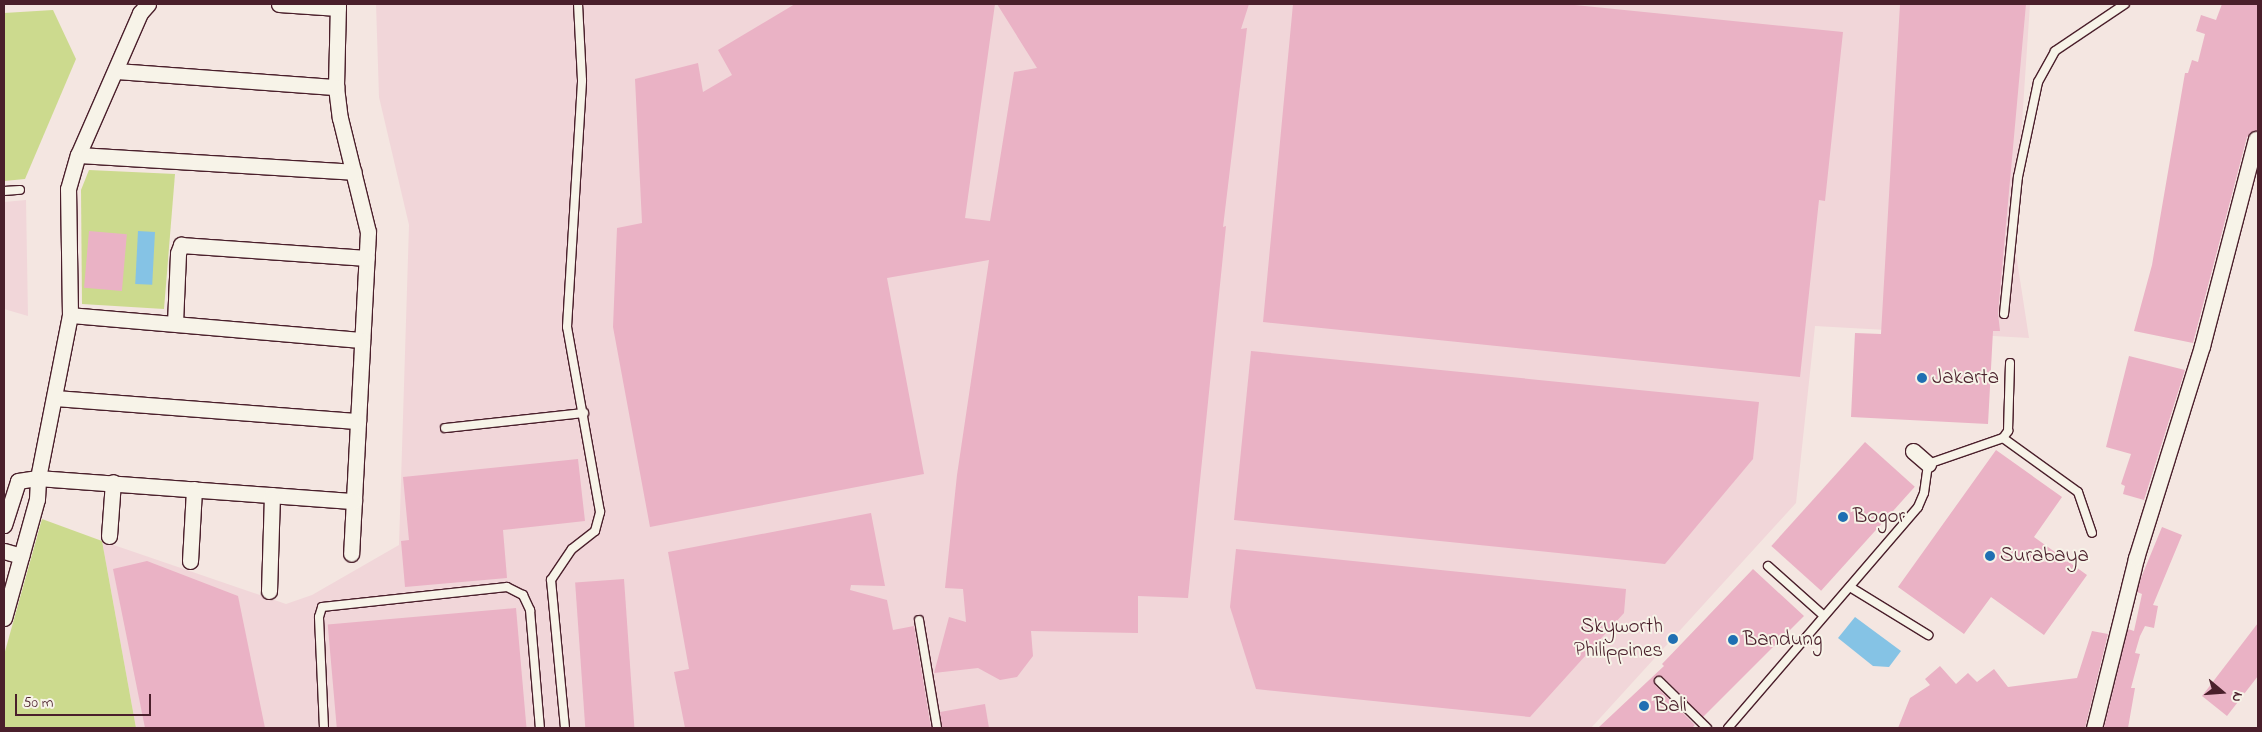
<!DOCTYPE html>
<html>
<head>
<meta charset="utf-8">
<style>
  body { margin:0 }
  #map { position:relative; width:2262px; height:732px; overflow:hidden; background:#f4e6e1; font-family:"Indie Flower",sans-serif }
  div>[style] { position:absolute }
  .built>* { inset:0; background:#f1d6d9 }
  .green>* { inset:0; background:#ccda8e }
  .water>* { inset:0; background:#85c3e5; transform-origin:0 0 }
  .building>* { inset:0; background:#eab2c5; transform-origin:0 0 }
  .roads { filter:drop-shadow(1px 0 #4a1f2b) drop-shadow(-1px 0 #4a1f2b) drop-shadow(0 1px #4a1f2b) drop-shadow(0 -1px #4a1f2b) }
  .lane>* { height:8px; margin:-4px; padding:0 4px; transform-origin:4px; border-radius:4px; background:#f7f3e8 }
  .street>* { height:15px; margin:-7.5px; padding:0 7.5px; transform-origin:7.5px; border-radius:7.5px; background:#f7f3e8 }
  .dots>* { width:14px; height:14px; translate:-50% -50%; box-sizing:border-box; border:2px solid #f7f3e8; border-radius:50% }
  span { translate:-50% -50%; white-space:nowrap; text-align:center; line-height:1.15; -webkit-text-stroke:4px #f7f3e8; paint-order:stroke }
  .poi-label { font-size:21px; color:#4a1f2b }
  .left { translate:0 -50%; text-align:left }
  .right { translate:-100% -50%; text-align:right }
  .frame { position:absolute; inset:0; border:5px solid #4a1f2b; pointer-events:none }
  .north { position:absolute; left:2197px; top:667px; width:50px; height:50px; -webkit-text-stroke:4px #f7f3e8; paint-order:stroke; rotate:108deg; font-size:14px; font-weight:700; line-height:20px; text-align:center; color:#4a1f2b }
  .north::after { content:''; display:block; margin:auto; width:18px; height:22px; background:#4a1f2b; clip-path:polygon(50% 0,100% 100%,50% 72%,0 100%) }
  .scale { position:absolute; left:15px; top:694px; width:136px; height:22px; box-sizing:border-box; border:2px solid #4a1f2b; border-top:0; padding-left:6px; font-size:15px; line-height:18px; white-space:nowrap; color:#4a1f2b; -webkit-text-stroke:4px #f7f3e8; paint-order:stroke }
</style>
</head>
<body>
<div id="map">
  <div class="built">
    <i style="clip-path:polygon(376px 4px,2030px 4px,2014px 241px,2029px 338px,1815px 326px,1796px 503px,1591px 728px,136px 728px,102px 541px,286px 604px,312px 595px,399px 545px,409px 225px,379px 97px)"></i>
    <i style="clip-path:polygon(26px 200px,28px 316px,4px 309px,4px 202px)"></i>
  </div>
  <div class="green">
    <i style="clip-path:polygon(53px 10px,76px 59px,25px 179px,4px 181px,4px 13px)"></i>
    <i style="clip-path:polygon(89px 170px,175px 174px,164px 309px,82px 304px,81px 190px)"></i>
    <i style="clip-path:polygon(42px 519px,102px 541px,136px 728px,4px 728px,4px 655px)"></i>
  </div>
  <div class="water">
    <i style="left:138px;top:231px;width:17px;height:53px;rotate:3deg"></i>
    <i style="clip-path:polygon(1855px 617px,1901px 651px,1889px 667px,1873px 666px,1838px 638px)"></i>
  </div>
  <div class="building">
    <i style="clip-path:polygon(795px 4px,995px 4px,965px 218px,990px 221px,1014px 72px,1037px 68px,997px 4px,1249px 4px,1241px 29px,1247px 28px,1223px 227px,1226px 226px,1188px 598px,1138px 596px,1138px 633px,1031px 631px,1033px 656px,1017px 677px,1000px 680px,978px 668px,934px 673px,949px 617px,966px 622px,963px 589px,945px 588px,957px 475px,989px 260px,887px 278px,924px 474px,650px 527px,613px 327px,617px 228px,642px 223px,635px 79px,698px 63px,703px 92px,732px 75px,718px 50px)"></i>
    <i style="clip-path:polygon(1293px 4px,1565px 4px,1843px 32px,1825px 201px,1819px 200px,1800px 377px,1263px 322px)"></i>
    <i style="clip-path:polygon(1900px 4px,2026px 4px,1998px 313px,2000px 331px,1993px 331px,1988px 424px,1851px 417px,1855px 333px,1881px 334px)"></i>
    <i style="clip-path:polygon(2222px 4px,2258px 4px,2258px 130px,2247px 137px,2193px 343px,2134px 331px,2152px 265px,2185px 73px,2188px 73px,2192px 60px,2198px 62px,2205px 34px,2196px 31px,2201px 15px,2216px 20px)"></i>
    <i style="left:89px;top:231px;width:38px;height:57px;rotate:5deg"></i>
    <i style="clip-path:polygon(1251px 351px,1759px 402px,1753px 459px,1665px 564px,1234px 520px)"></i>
    <i style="clip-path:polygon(2129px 356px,2185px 370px,2144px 500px,2123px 494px,2125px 486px,2121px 484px,2131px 454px,2106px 447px)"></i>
    <i style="left:1865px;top:442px;width:67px;height:140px;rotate:42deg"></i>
    <i style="clip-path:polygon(1996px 450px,2062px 497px,2034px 537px,2087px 575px,2044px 635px,1991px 597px,1964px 634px,1898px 587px)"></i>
    <i style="clip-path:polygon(578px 459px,585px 521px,503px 530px,507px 578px,405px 587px,401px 541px,409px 540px,403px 477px)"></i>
    <i style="clip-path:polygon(871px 513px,885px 586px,851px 585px,850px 590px,887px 600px,893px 630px,914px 626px,931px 728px,685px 728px,674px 672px,689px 669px,668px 552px)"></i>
    <i style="clip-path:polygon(2162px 527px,2182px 535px,2153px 605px,2158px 606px,2154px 628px,2145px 626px,2140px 636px,2135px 653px,2140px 654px,2131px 688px,2135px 688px,2128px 728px,2104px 728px,2128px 629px,2134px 631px,2142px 594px,2137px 592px,2141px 578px)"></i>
    <i style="clip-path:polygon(1236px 549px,1626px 589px,1624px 613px,1530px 717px,1256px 689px,1230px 607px)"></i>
    <i style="clip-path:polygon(147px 561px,238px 596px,265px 728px,145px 728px,113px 569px)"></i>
    <i style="clip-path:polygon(1753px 569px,1804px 616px,1703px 717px,1663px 677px,1655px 677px,1655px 685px,1695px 725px,1692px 728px,1598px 728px,1664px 666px,1662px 664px)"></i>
    <i style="left:624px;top:579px;width:149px;height:49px;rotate:86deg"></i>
    <i style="left:516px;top:608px;width:120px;height:189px;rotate:85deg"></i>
    <i style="clip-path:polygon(2258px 623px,2258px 676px,2227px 716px,2202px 696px)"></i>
    <i style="clip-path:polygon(2092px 631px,2108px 634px,2085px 728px,1898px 728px,1910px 698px,1930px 685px,1925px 679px,1940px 666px,1956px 684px,1968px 673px,1977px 682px,1994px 669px,2008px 687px,2077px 678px)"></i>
    <i style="clip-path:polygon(985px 704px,989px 728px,942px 728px,940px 712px)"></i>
  </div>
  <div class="roads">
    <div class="lane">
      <i style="left:4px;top:191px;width:16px;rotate:-4deg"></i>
      <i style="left:2004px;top:314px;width:138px;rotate:-84.2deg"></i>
      <i style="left:2018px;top:177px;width:97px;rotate:-78.1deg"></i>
      <i style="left:2038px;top:82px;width:35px;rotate:-61deg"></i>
      <i style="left:2055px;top:51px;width:84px;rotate:-33.9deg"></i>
      <i style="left:445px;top:428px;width:140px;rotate:-6.2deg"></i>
      <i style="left:2003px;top:438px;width:92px;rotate:35.8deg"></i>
      <i style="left:2078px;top:492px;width:43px;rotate:71.1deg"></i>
      <i style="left:1768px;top:566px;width:74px;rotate:41.7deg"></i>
      <i style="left:1850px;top:587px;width:92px;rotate:31.6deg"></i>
      <i style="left:919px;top:620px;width:109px;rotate:80.5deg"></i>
      <i style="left:1659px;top:681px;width:67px;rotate:44.4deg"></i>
      <i style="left:324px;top:728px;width:111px;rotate:-92.6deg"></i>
      <i style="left:319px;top:617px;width:10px;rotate:-73deg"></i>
      <i style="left:322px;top:607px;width:186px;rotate:-6.2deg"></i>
      <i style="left:507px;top:587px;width:18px;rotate:27deg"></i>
      <i style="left:523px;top:595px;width:17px;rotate:65deg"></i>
      <i style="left:530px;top:610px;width:118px;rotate:85.2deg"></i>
      <i style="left:565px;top:728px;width:149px;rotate:-95.4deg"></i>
      <i style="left:551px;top:580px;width:37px;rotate:-56deg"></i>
      <i style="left:572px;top:549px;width:29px;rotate:-38deg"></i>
      <i style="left:595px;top:531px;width:20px;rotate:-75deg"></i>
      <i style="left:600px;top:512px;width:188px;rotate:-100.1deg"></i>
      <i style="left:567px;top:327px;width:247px;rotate:-86.5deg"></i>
      <i style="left:582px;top:80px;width:76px;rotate:-93deg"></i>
      <i style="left:1728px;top:728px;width:291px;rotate:-49.3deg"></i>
      <i style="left:1918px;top:507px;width:15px;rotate:-67deg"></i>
      <i style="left:1924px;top:493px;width:29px;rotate:-82deg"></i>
      <i style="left:1928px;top:464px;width:79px;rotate:-19.1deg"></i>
      <i style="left:2003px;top:438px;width:9px;rotate:-54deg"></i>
      <i style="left:2008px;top:431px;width:68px;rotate:-88.3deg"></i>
    </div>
    <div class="street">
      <i style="left:279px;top:4px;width:59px;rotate:3.9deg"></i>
      <i style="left:338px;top:4px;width:83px;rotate:91.4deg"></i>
      <i style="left:336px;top:87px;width:31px;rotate:83deg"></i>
      <i style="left:340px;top:118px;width:117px;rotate:76.2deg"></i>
      <i style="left:368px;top:232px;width:322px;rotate:93deg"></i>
      <i style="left:117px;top:71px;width:220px;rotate:4.2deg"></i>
      <i style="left:78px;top:155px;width:276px;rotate:3.5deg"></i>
      <i style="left:70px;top:315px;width:293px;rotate:4.9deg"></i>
      <i style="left:175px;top:323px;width:70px;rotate:-87.5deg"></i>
      <i style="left:178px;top:253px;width:9px;rotate:-69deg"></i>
      <i style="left:181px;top:245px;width:186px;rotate:4deg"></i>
      <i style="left:56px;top:398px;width:303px;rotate:4.4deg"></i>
      <i style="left:1913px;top:451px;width:20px;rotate:41deg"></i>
      <i style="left:4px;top:525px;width:46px;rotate:-72.3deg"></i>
      <i style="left:18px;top:481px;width:20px;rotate:-9deg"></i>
      <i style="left:38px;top:478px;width:317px;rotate:4.2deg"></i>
      <i style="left:109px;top:536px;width:54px;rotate:-85.8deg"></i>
      <i style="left:4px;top:551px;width:18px;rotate:16deg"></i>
      <i style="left:190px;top:561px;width:72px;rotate:-86.8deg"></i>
      <i style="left:269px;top:591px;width:96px;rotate:-88.2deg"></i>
      <i style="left:4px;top:618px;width:123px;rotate:-74.5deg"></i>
      <i style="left:37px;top:499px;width:21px;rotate:-87deg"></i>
      <i style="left:38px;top:478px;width:166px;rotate:-78.9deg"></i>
      <i style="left:70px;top:315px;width:126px;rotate:-90.9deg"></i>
      <i style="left:68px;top:189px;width:35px;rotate:-74deg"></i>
      <i style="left:78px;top:155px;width:155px;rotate:-66.4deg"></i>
      <i style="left:140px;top:13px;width:12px;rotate:-48deg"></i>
      <i style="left:2094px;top:728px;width:175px;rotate:-76.1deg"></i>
      <i style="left:2136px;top:558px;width:222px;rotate:-72.7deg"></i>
      <i style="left:2202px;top:346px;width:214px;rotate:-75.4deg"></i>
    </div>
  </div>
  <div class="dots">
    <i style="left:1922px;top:378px;background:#1f6fb2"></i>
    <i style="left:1843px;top:517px;background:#1f6fb2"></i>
    <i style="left:1990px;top:556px;background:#1f6fb2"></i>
    <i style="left:1673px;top:639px;background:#1f6fb2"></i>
    <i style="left:1733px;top:640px;background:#1f6fb2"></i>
    <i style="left:1644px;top:706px;background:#1f6fb2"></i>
  </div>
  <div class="poi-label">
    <span class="left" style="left:1932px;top:378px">Jakarta</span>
    <span class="left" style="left:1853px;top:517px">Bogor</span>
    <span class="left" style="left:2000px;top:556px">Surabaya</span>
    <span class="right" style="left:1663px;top:639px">Skyworth<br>Philippines</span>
    <span class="left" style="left:1743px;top:640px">Bandung</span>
    <span class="left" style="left:1654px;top:706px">Bali</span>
  </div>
  <div class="frame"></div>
  <div class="north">N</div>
  <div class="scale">50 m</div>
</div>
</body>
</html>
